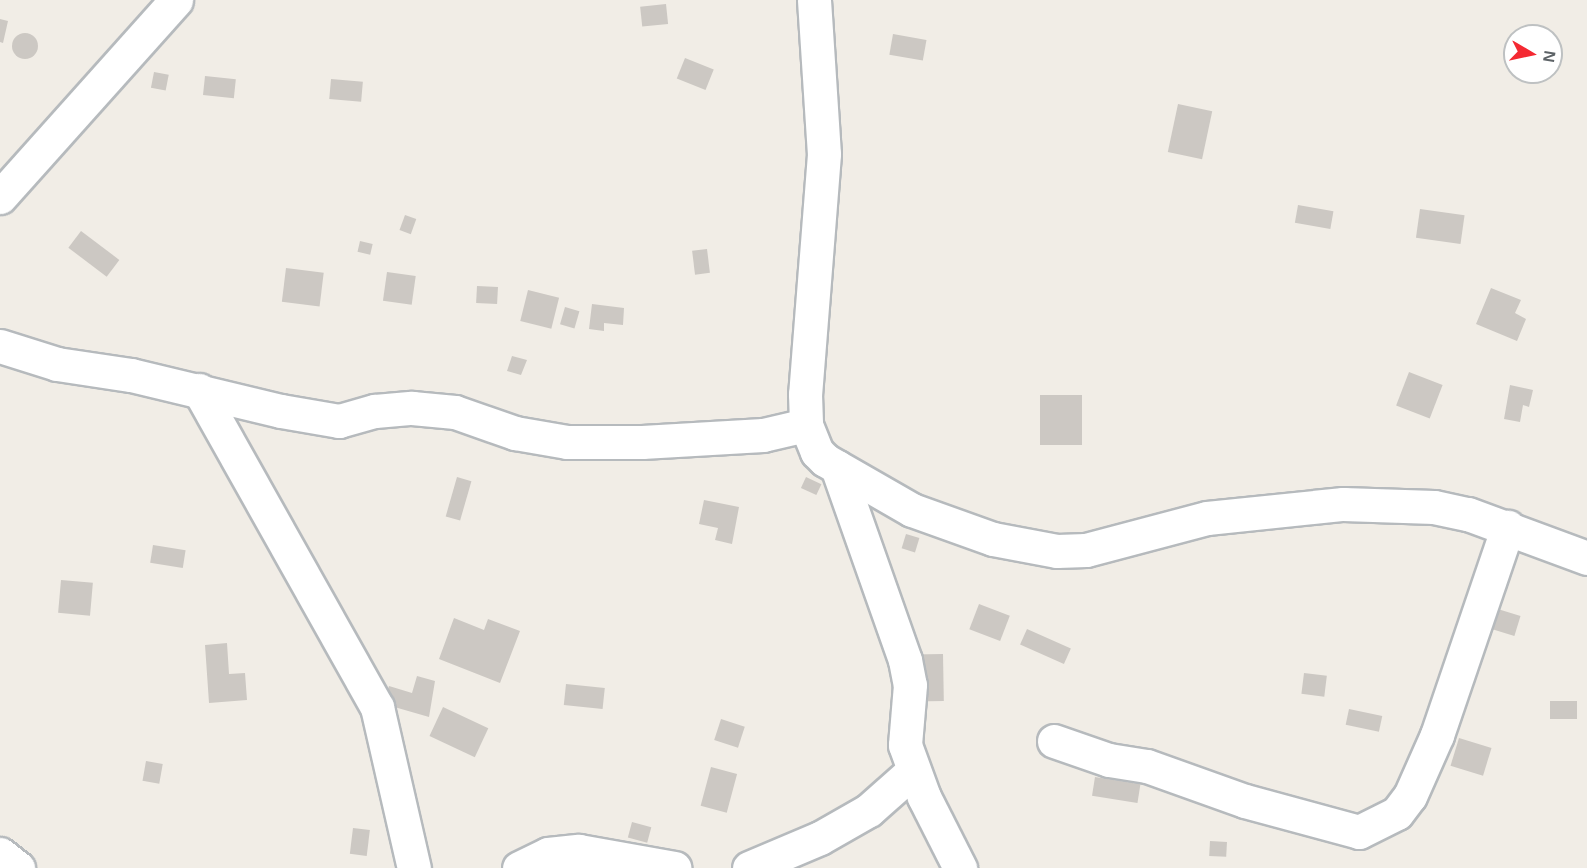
<!DOCTYPE html>
<html>
<head>
<meta charset="utf-8">
<style>
  body { margin:0 }
  #map { position:relative; width:1587px; height:868px; overflow:hidden; background:#f1ede6; font-family:Helvetica,sans-serif }
  div>[style] { position:absolute }
  .building>* { inset:0; background:#ccc8c3; transform-origin:0 0 }
  .round { border-radius:50% }
  .roads { filter:drop-shadow(2px 0 #b6babd) drop-shadow(-2px 0 #b6babd) drop-shadow(0 2px #b6babd) drop-shadow(0 -2px #b6babd) }
  .minor>* { height:33px; margin:-16.5px; padding:0 16.5px; transform-origin:16.5px; border-radius:16.5px; background:#fff }
  span { translate:-50% -50%; white-space:nowrap; text-align:center; line-height:1.15; -webkit-text-stroke:4.5px #fff; paint-order:stroke }
  .north { position:absolute; left:1503px; top:24px; width:60px; height:60px; box-sizing:border-box; background:#fff; border:2px solid #bec1c2; border-radius:50%; rotate:99deg; font-size:16px; font-weight:700; line-height:24px; text-align:center; color:#5d6367 }
  .north::after { content:''; display:block; margin:auto; width:21px; height:27px; background:#f42932; clip-path:polygon(50% 0,100% 100%,50% 72%,0 100%) }
</style>
</head>
<body>
<div id="map">
  <div class="building">
    <i style="left:666px;top:4px;width:20px;height:26px;rotate:84deg"></i>
    <i style="clip-path:polygon(0 19px,8px 21px,3px 43px,0 42px)"></i>
    <i class="round" style="left:12px;top:33px;width:26px;height:26px"></i>
    <i style="left:893px;top:34px;width:34px;height:21px;rotate:10deg"></i>
    <i style="left:685px;top:58px;width:31px;height:22px;rotate:22deg"></i>
    <i style="left:154px;top:72px;width:15px;height:16px;rotate:11deg"></i>
    <i style="left:205px;top:76px;width:31px;height:19px;rotate:6deg"></i>
    <i style="left:331px;top:79px;width:32px;height:20px;rotate:5deg"></i>
    <i style="left:1178px;top:104px;width:35px;height:49px;rotate:12deg"></i>
    <i style="left:1298px;top:205px;width:36px;height:18px;rotate:10deg"></i>
    <i style="left:1420px;top:209px;width:45px;height:29px;rotate:8deg"></i>
    <i style="left:405px;top:215px;width:12px;height:16px;rotate:20deg"></i>
    <i style="left:81px;top:231px;width:48px;height:21px;rotate:37deg"></i>
    <i style="left:360px;top:241px;width:13px;height:11px;rotate:13deg"></i>
    <i style="left:707px;top:249px;width:24px;height:15px;rotate:83deg"></i>
    <i style="left:286px;top:268px;width:38px;height:34px;rotate:7deg"></i>
    <i style="left:387px;top:272px;width:29px;height:29px;rotate:8deg"></i>
    <i style="left:477px;top:286px;width:21px;height:17px;rotate:3deg"></i>
    <i style="clip-path:polygon(1491px 288px,1521px 300px,1515px 313px,1526px 319px,1517px 341px,1476px 324px)"></i>
    <i style="left:528px;top:290px;width:32px;height:32px;rotate:14deg"></i>
    <i style="clip-path:polygon(592px 304px,624px 308px,623px 325px,604px 323px,604px 331px,589px 329px)"></i>
    <i style="left:565px;top:307px;width:15px;height:18px;rotate:16deg"></i>
    <i style="clip-path:polygon(512px 356px,527px 360px,521px 375px,507px 371px)"></i>
    <i style="left:1409px;top:372px;width:36px;height:36px;rotate:21deg"></i>
    <i style="clip-path:polygon(1510px 385px,1533px 390px,1529px 407px,1523px 405px,1520px 422px,1504px 419px)"></i>
    <i style="left:1040px;top:395px;width:42px;height:50px"></i>
    <i style="left:457px;top:477px;width:15px;height:41px;rotate:16deg"></i>
    <i style="left:806px;top:477px;width:17px;height:12px;rotate:25deg"></i>
    <i style="clip-path:polygon(704px 500px,739px 507px,732px 544px,715px 540px,718px 528px,699px 524px)"></i>
    <i style="left:906px;top:534px;width:14px;height:15px;rotate:17deg"></i>
    <i style="left:153px;top:545px;width:33px;height:18px;rotate:9deg"></i>
    <i style="left:61px;top:580px;width:32px;height:33px;rotate:5deg"></i>
    <i style="left:979px;top:604px;width:33px;height:27px;rotate:21deg"></i>
    <i style="left:1488px;top:606px;width:34px;height:21px;rotate:17deg"></i>
    <i style="clip-path:polygon(454px 618px,484px 630px,488px 619px,520px 631px,500px 683px,439px 659px)"></i>
    <i style="left:1027px;top:629px;width:48px;height:17px;rotate:24deg"></i>
    <i style="clip-path:polygon(227px 643px,229px 674px,245px 673px,247px 700px,209px 703px,205px 645px)"></i>
    <i style="left:943px;top:654px;width:47px;height:30px;rotate:89deg"></i>
    <i style="left:1304px;top:673px;width:23px;height:21px;rotate:7deg"></i>
    <i style="clip-path:polygon(417px 676px,435px 681px,429px 717px,384px 704px,389px 686px,412px 693px)"></i>
    <i style="left:566px;top:684px;width:39px;height:21px;rotate:6deg"></i>
    <i style="left:1550px;top:701px;width:27px;height:18px"></i>
    <i style="left:443px;top:707px;width:50px;height:32px;rotate:25deg"></i>
    <i style="left:1349px;top:709px;width:34px;height:16px;rotate:12deg"></i>
    <i style="left:721px;top:719px;width:25px;height:22px;rotate:18deg"></i>
    <i style="left:1459px;top:738px;width:34px;height:29px;rotate:17deg"></i>
    <i style="left:146px;top:761px;width:17px;height:20px;rotate:10deg"></i>
    <i style="left:711px;top:767px;width:27px;height:40px;rotate:15deg"></i>
    <i style="left:1095px;top:777px;width:46px;height:19px;rotate:9deg"></i>
    <i style="left:632px;top:822px;width:20px;height:16px;rotate:15deg"></i>
    <i style="left:353px;top:828px;width:17px;height:26px;rotate:7deg"></i>
    <i style="left:1210px;top:841px;width:17px;height:15px;rotate:3deg"></i>
  </div>
  <div class="roads">
    <div class="minor">
      <i style="left:814px;top:0;width:154px;rotate:86.3deg"></i>
      <i style="left:824px;top:154px;width:241px;rotate:94.5deg"></i>
      <i style="left:805px;top:394px;width:31px;rotate:88deg"></i>
      <i style="left:806px;top:425px;width:29px;rotate:68deg"></i>
      <i style="left:817px;top:452px;width:11px;rotate:45deg"></i>
      <i style="left:825px;top:460px;width:100px;rotate:29.9deg"></i>
      <i style="left:912px;top:510px;width:86px;rotate:19.7deg"></i>
      <i style="left:993px;top:539px;width:65px;rotate:10.6deg"></i>
      <i style="left:1057px;top:551px;width:29px;rotate:-2deg"></i>
      <i style="left:1086px;top:550px;width:125px;rotate:-14.8deg"></i>
      <i style="left:1207px;top:518px;width:137px;rotate:-5.9deg"></i>
      <i style="left:1343px;top:504px;width:91px;rotate:1.9deg"></i>
      <i style="left:1434px;top:507px;width:35px;rotate:12deg"></i>
      <i style="left:1468px;top:514px;width:127px;rotate:20.3deg"></i>
      <i style="left:0;top:197px;width:264px;rotate:-48.2deg"></i>
      <i style="left:0;top:346px;width:60px;rotate:17.5deg"></i>
      <i style="left:57px;top:364px;width:75px;rotate:8.5deg"></i>
      <i style="left:131px;top:375px;width:154px;rotate:13.5deg"></i>
      <i style="left:281px;top:411px;width:59px;rotate:9.8deg"></i>
      <i style="left:339px;top:421px;width:37px;rotate:-16deg"></i>
      <i style="left:375px;top:411px;width:37px;rotate:-5deg"></i>
      <i style="left:412px;top:408px;width:43px;rotate:5.3deg"></i>
      <i style="left:455px;top:412px;width:64px;rotate:19.3deg"></i>
      <i style="left:515px;top:433px;width:53px;rotate:9.8deg"></i>
      <i style="left:567px;top:442px;width:75px"></i>
      <i style="left:642px;top:442px;width:121px;rotate:-3.3deg"></i>
      <i style="left:763px;top:435px;width:44px;rotate:-13.1deg"></i>
      <i style="left:199px;top:390px;width:364px;rotate:60.7deg"></i>
      <i style="left:377px;top:707px;width:165px;rotate:77.1deg"></i>
      <i style="left:837px;top:467px;width:205px;rotate:70.6deg"></i>
      <i style="left:905px;top:660px;width:25px;rotate:79deg"></i>
      <i style="left:910px;top:685px;width:60px;rotate:94.8deg"></i>
      <i style="left:905px;top:745px;width:55px;rotate:69.9deg"></i>
      <i style="left:924px;top:797px;width:80px;rotate:63.1deg"></i>
      <i style="left:1054px;top:741px;width:58px;rotate:19.1deg"></i>
      <i style="left:1109px;top:760px;width:38px;rotate:9deg"></i>
      <i style="left:1147px;top:766px;width:104px;rotate:19.7deg"></i>
      <i style="left:1245px;top:801px;width:118px;rotate:15.2deg"></i>
      <i style="left:1359px;top:832px;width:42px;rotate:-26.6deg"></i>
      <i style="left:1397px;top:813px;width:21px;rotate:-53deg"></i>
      <i style="left:1410px;top:796px;width:67px;rotate:-66.1deg"></i>
      <i style="left:1437px;top:735px;width:220px;rotate:-71.2deg"></i>
      <i style="left:0;top:854px;width:23px;rotate:38deg"></i>
      <i style="left:519px;top:868px;width:32px;rotate:-26deg"></i>
      <i style="left:548px;top:854px;width:31px;rotate:-6deg"></i>
      <i style="left:579px;top:851px;width:97px;rotate:10.1deg"></i>
      <i style="left:749px;top:868px;width:77px;rotate:-22.9deg"></i>
      <i style="left:820px;top:838px;width:56px;rotate:-29.7deg"></i>
      <i style="left:869px;top:810px;width:59px;rotate:-41.6deg"></i>
    </div>
  </div>
  <div class="north">N</div>
</div>
</body>
</html>
